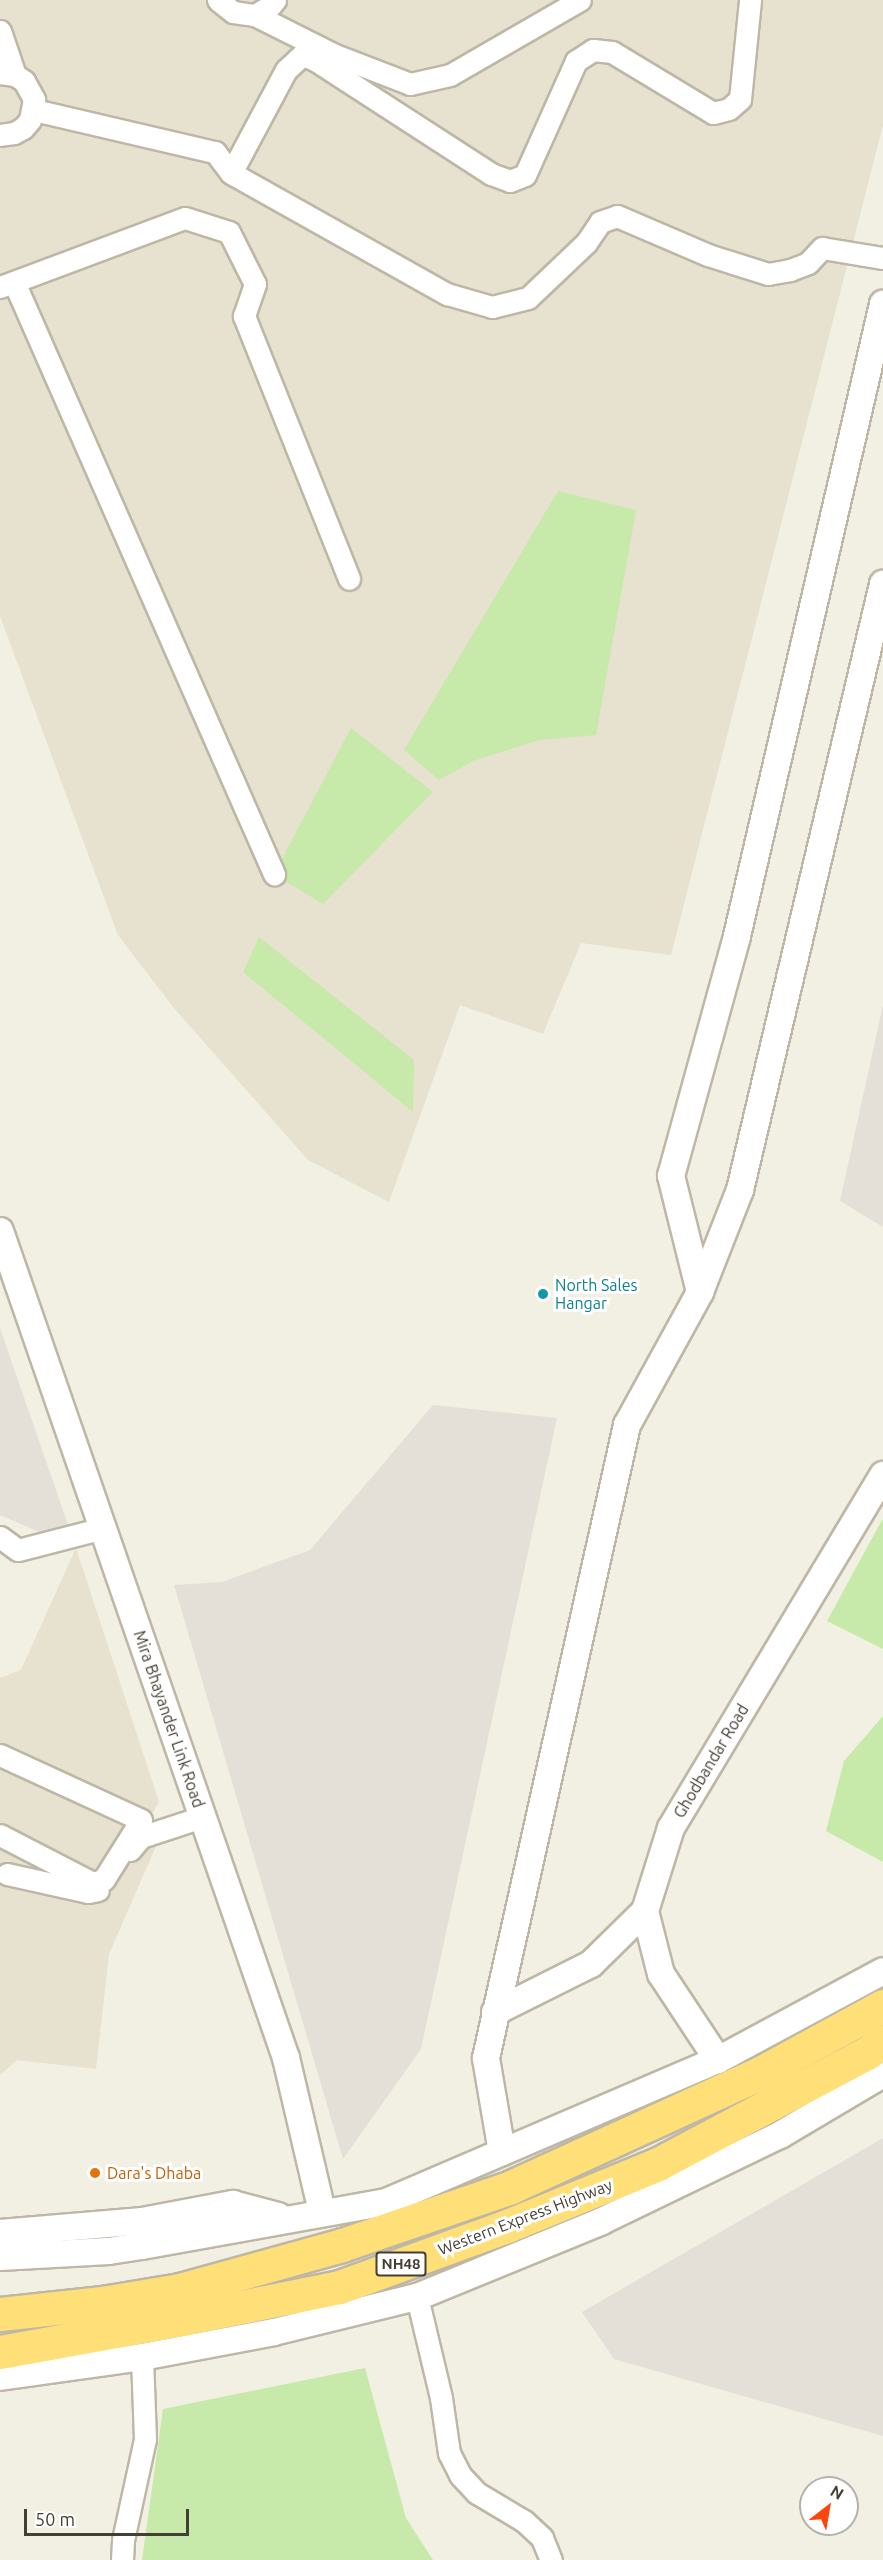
<!DOCTYPE html>
<html>
<head>
<meta charset="utf-8">
<style>
  body { margin:0 }
  #map { position:relative; width:883px; height:2560px; overflow:hidden; background:#f2efe3; font-family:Ubuntu,sans-serif }
  div>[style] { position:absolute }
  .residential>* { inset:0; background:#e7e1d0 }
  .industrial>* { inset:0; background:#e4e0d8 }
  .green>* { inset:0; background:#c7e9a9 }
  .roads { filter:drop-shadow(2px 0 #beb7a5) drop-shadow(-2px 0 #beb7a5) drop-shadow(0 2px #beb7a5) drop-shadow(0 -2px #beb7a5) }
  .minor>* { height:21px; margin:-10.5px; padding:0 10.5px; transform-origin:10.5px; border-radius:10.5px; background:#fff }
  .tertiary>* { height:26px; margin:-13px; padding:0 13px; transform-origin:13px; border-radius:13px; background:#fff }
  .trunk>* { height:33px; margin:-16.5px; padding:0 16.5px; transform-origin:16.5px; border-radius:16.5px; background:#ffe078 }
  .dots>* { width:16px; height:16px; translate:-50% -50%; box-sizing:border-box; border:3px solid #fff; border-radius:50% }
  span { translate:-50% -50%; white-space:nowrap; text-align:center; line-height:1.15; -webkit-text-stroke:6px #fff; paint-order:stroke }
  .shield-label span { padding:2px 4px; background:#fff; border:2px solid; border-radius:4px; -webkit-text-stroke-width:0 }
  .shield-label { font-size:15px; color:#443f33; font-weight:700 }
  .culture-label { font-size:16px; color:#0d838f }
  .left { translate:0 -50%; text-align:left }
  .street-label { font-size:16px; color:#443f33 }
  .food-label { font-size:16px; color:#c56008 }
  .north { position:absolute; left:799px; top:2476px; width:60px; height:60px; box-sizing:border-box; background:#fff; border:2px solid #b4b2ad; border-radius:50%; rotate:31deg; font-size:16px; font-weight:700; line-height:24px; text-align:center; color:#443f33 }
  .north::after { content:''; display:block; margin:auto; width:21px; height:27px; background:#ff450d; clip-path:polygon(50% 0,100% 100%,50% 72%,0 100%) }
  .scale { position:absolute; left:24px; top:2509px; width:165px; height:27px; box-sizing:border-box; border:3px solid #443f33; border-top:0; padding-left:8px; font-size:18px; line-height:21px; white-space:nowrap; color:#443f33; -webkit-text-stroke:4px #fff; paint-order:stroke }
</style>
</head>
<body>
<div id="map">
  <div class="residential">
    <i style="clip-path:polygon(0 0,883px 0,883px 125px,671px 955px,581px 943px,543px 1034px,460px 1005px,389px 1202px,308px 1160px,173px 1007px,118px 935px,0 616px)"></i>
    <i style="clip-path:polygon(76px 1548px,159px 1802px,152px 1814px,157px 1844px,109px 1954px,96px 2069px,17px 2060px,0 2075px,0 1678px,21px 1670px)"></i>
  </div>
  <div class="industrial">
    <i style="clip-path:polygon(883px 1005px,883px 1227px,840px 1201px)"></i>
    <i style="clip-path:polygon(0 1328px,76px 1548px,0 1515px)"></i>
    <i style="clip-path:polygon(433px 1405px,557px 1418px,421px 2049px,343px 2159px,174px 1585px,222px 1582px,310px 1550px)"></i>
    <i style="clip-path:polygon(883px 2138px,883px 2436px,614px 2359px,582px 2312px)"></i>
  </div>
  <div class="green">
    <i style="clip-path:polygon(558px 491px,636px 510px,596px 735px,539px 740px,473px 761px,439px 780px,404px 750px)"></i>
    <i style="clip-path:polygon(351px 728px,433px 792px,323px 904px,274px 874px)"></i>
    <i style="clip-path:polygon(259px 937px,414px 1060px,413px 1112px,243px 972px)"></i>
    <i style="clip-path:polygon(882px 1520px,883px 1520px,883px 1649px,827px 1621px)"></i>
    <i style="clip-path:polygon(883px 1716px,883px 1862px,826px 1831px,844px 1761px)"></i>
    <i style="clip-path:polygon(365px 2368px,406px 2518px,433px 2560px,142px 2560px,163px 2409px)"></i>
  </div>
  <div class="roads">
    <div class="minor">
      <i style="left:218px;top:0;width:19px;rotate:39deg"></i>
      <i style="left:233px;top:12px;width:22px;rotate:8deg"></i>
      <i style="left:255px;top:15px;width:17px;rotate:-31deg"></i>
      <i style="left:270px;top:6px;width:8px;rotate:-50deg"></i>
      <i style="left:255px;top:15px;width:89px;rotate:26.6deg"></i>
      <i style="left:335px;top:55px;width:80px;rotate:21.1deg"></i>
      <i style="left:410px;top:84px;width:41px;rotate:-12.7deg"></i>
      <i style="left:450px;top:75px;width:150px;rotate:-30deg"></i>
      <i style="left:0;top:31px;width:46px;rotate:71.2deg"></i>
      <i style="left:0;top:73px;width:15px;rotate:8deg"></i>
      <i style="left:15px;top:75px;width:11px;rotate:34deg"></i>
      <i style="left:24px;top:81px;width:21px;rotate:61deg"></i>
      <i style="left:34px;top:99px;width:21px;rotate:101deg"></i>
      <i style="left:30px;top:120px;width:11px;rotate:131deg"></i>
      <i style="left:23px;top:128px;width:10px;rotate:151deg"></i>
      <i style="left:14px;top:133px;width:14px;rotate:172deg"></i>
      <i style="left:34px;top:110px;width:186px;rotate:13.1deg"></i>
      <i style="left:215px;top:152px;width:26px;rotate:53deg"></i>
      <i style="left:231px;top:173px;width:248px;rotate:29.3deg"></i>
      <i style="left:447px;top:294px;width:47px;rotate:16.1deg"></i>
      <i style="left:492px;top:307px;width:37px;rotate:-14deg"></i>
      <i style="left:528px;top:298px;width:80px;rotate:-43.5deg"></i>
      <i style="left:586px;top:243px;width:25px;rotate:-56deg"></i>
      <i style="left:600px;top:222px;width:18px;rotate:-19deg"></i>
      <i style="left:617px;top:216px;width:99px;rotate:23.2deg"></i>
      <i style="left:708px;top:255px;width:63px;rotate:17.6deg"></i>
      <i style="left:768px;top:274px;width:22px;rotate:-10deg"></i>
      <i style="left:790px;top:270px;width:19px;rotate:-21deg"></i>
      <i style="left:808px;top:263px;width:21px;rotate:-47deg"></i>
      <i style="left:822px;top:248px;width:62px;rotate:9.3deg"></i>
      <i style="left:231px;top:173px;width:117px;rotate:-61.9deg"></i>
      <i style="left:286px;top:70px;width:22px;rotate:-43deg"></i>
      <i style="left:302px;top:55px;width:14px;rotate:21deg"></i>
      <i style="left:315px;top:60px;width:210px;rotate:32.9deg"></i>
      <i style="left:491px;top:174px;width:20px;rotate:20deg"></i>
      <i style="left:510px;top:181px;width:16px;rotate:-22deg"></i>
      <i style="left:525px;top:175px;width:125px;rotate:-65.9deg"></i>
      <i style="left:576px;top:61px;width:20px;rotate:-33deg"></i>
      <i style="left:593px;top:50px;width:19px;rotate:6deg"></i>
      <i style="left:612px;top:52px;width:118px;rotate:31.1deg"></i>
      <i style="left:713px;top:113px;width:16px;rotate:-14deg"></i>
      <i style="left:729px;top:109px;width:15px;rotate:-42deg"></i>
      <i style="left:740px;top:99px;width:100px;rotate:-84.2deg"></i>
      <i style="left:14px;top:282px;width:647px;rotate:66.29deg"></i>
      <i style="left:0;top:287px;width:197px;rotate:-20.5deg"></i>
      <i style="left:185px;top:218px;width:46px;rotate:17.7deg"></i>
      <i style="left:229px;top:232px;width:58px;rotate:63.4deg"></i>
      <i style="left:255px;top:284px;width:34px;rotate:109deg"></i>
      <i style="left:244px;top:316px;width:283px;rotate:68.2deg"></i>
      <i style="left:0;top:1537px;width:22px;rotate:36deg"></i>
      <i style="left:18px;top:1550px;width:88px;rotate:-14.5deg"></i>
      <i style="left:0;top:1755px;width:155px;rotate:24.7deg"></i>
      <i style="left:141px;top:1820px;width:70px;rotate:122.1deg"></i>
      <i style="left:104px;top:1879px;width:8px;rotate:157deg"></i>
      <i style="left:97px;top:1882px;width:6px;rotate:180deg"></i>
      <i style="left:91px;top:1882px;width:102px;rotate:-152.7deg"></i>
      <i style="left:130px;top:1850px;width:17px;rotate:-50deg"></i>
      <i style="left:141px;top:1837px;width:64px;rotate:-18.2deg"></i>
      <i style="left:7px;top:1874px;width:83px;rotate:12.5deg"></i>
      <i style="left:88px;top:1892px;width:10px;rotate:-11deg"></i>
      <i style="left:417px;top:2297px;width:104px;rotate:76.6deg"></i>
      <i style="left:441px;top:2398px;width:56px;rotate:81.7deg"></i>
      <i style="left:449px;top:2453px;width:25px;rotate:63deg"></i>
      <i style="left:460px;top:2475px;width:25px;rotate:47deg"></i>
      <i style="left:477px;top:2493px;width:55px;rotate:30.8deg"></i>
      <i style="left:524px;top:2521px;width:25px;rotate:43deg"></i>
      <i style="left:542px;top:2538px;width:24px;rotate:68deg"></i>
      <i style="left:122px;top:2560px;width:20px;rotate:-87deg"></i>
      <i style="left:123px;top:2540px;width:103px;rotate:-77.7deg"></i>
      <i style="left:145px;top:2439px;width:82px;rotate:-92.1deg"></i>
    </div>
    <div class="tertiary">
      <i style="left:0;top:1231px;width:875px;rotate:70.92deg"></i>
      <i style="left:286px;top:2058px;width:158px;rotate:76.8deg"></i>
      <i style="left:700px;top:1292px;width:120px;rotate:-104deg"></i>
      <i style="left:671px;top:1176px;width:249px;rotate:-74.6deg"></i>
      <i style="left:737px;top:936px;width:649px;rotate:-76.99deg"></i>
      <i style="left:495px;top:2012px;width:107px;rotate:-26.6deg"></i>
      <i style="left:591px;top:1964px;width:76px;rotate:-44.5deg"></i>
      <i style="left:718px;top:2060px;width:103px;rotate:-123.5deg"></i>
      <i style="left:661px;top:1974px;width:65px;rotate:-104.3deg"></i>
      <i style="left:645px;top:1911px;width:87px;rotate:-72.6deg"></i>
      <i style="left:671px;top:1828px;width:412px;rotate:-59deg"></i>
      <i style="left:502px;top:2152px;width:95px;rotate:-99.7deg"></i>
      <i style="left:486px;top:2058px;width:649px;rotate:-77.44deg"></i>
      <i style="left:627px;top:1425px;width:152px;rotate:-61.2deg"></i>
      <i style="left:700px;top:1292px;width:110px;rotate:-68.6deg"></i>
      <i style="left:740px;top:1190px;width:623px;rotate:-76.72deg"></i>
      <i style="left:0;top:2233px;width:143px;rotate:-4.8deg"></i>
      <i style="left:142px;top:2221px;width:93px;rotate:-10.6deg"></i>
      <i style="left:233px;top:2204px;width:47px;rotate:14.9deg"></i>
      <i style="left:0;top:2257px;width:109px;rotate:-3.2deg"></i>
      <i style="left:109px;top:2251px;width:33px;rotate:-9deg"></i>
      <i style="left:142px;top:2246px;width:248px;rotate:-10.2deg"></i>
      <i style="left:386px;top:2202px;width:361px;rotate:-23.2deg"></i>
      <i style="left:718px;top:2060px;width:187px;rotate:-28.3deg"></i>
      <i style="left:0;top:2377px;width:143px;rotate:-8deg"></i>
      <i style="left:142px;top:2357px;width:134px;rotate:-10.7deg"></i>
      <i style="left:274px;top:2332px;width:147px;rotate:-13.8deg"></i>
      <i style="left:417px;top:2297px;width:200px;rotate:-22.3deg"></i>
      <i style="left:602px;top:2221px;width:198px;rotate:-25.8deg"></i>
      <i style="left:780px;top:2135px;width:120px;rotate:-30.6deg"></i>
    </div>
    <div class="trunk">
      <i style="left:0;top:2314px;width:103px;rotate:-6.2deg"></i>
      <i style="left:102px;top:2303px;width:79px;rotate:-9.5deg"></i>
      <i style="left:180px;top:2290px;width:168px;rotate:-15.5deg"></i>
      <i style="left:342px;top:2245px;width:179px;rotate:-18.9deg"></i>
      <i style="left:511px;top:2187px;width:274px;rotate:-24.6deg"></i>
      <i style="left:760px;top:2073px;width:140px;rotate:-28.6deg"></i>
      <i style="left:0;top:2352px;width:185px;rotate:-10.3deg"></i>
      <i style="left:182px;top:2319px;width:160px;rotate:-11.5deg"></i>
      <i style="left:339px;top:2287px;width:179px;rotate:-20deg"></i>
      <i style="left:507px;top:2226px;width:163px;rotate:-22.3deg"></i>
      <i style="left:658px;top:2164px;width:237px;rotate:-28deg"></i>
      <i style="left:867px;top:2053px;width:19px;rotate:-35deg"></i>
    </div>
  </div>
  <div class="dots">
    <i style="left:543px;top:1294px;background:#0f9aa8"></i>
    <i style="left:95px;top:2173px;background:#e8710a"></i>
  </div>
  <div class="shield-label">
    <span style="left:401px;top:2264px">NH48</span>
  </div>
  <div class="culture-label">
    <span class="left" style="left:555px;top:1294px">North Sales<br>Hangar</span>
  </div>
  <div class="street-label">
    <span style="left:169px;top:1719px;rotate:71deg">Mira Bhayander Link Road</span>
    <span style="left:711px;top:1761px;rotate:-59deg">Ghodbandar Road</span>
    <span style="left:525px;top:2217px;rotate:-21deg">Western Express Highway</span>
  </div>
  <div class="food-label">
    <span class="left" style="left:107px;top:2173px">Dara's Dhaba</span>
  </div>
  <div class="north">N</div>
  <div class="scale">50 m</div>
</div>
</body>
</html>
